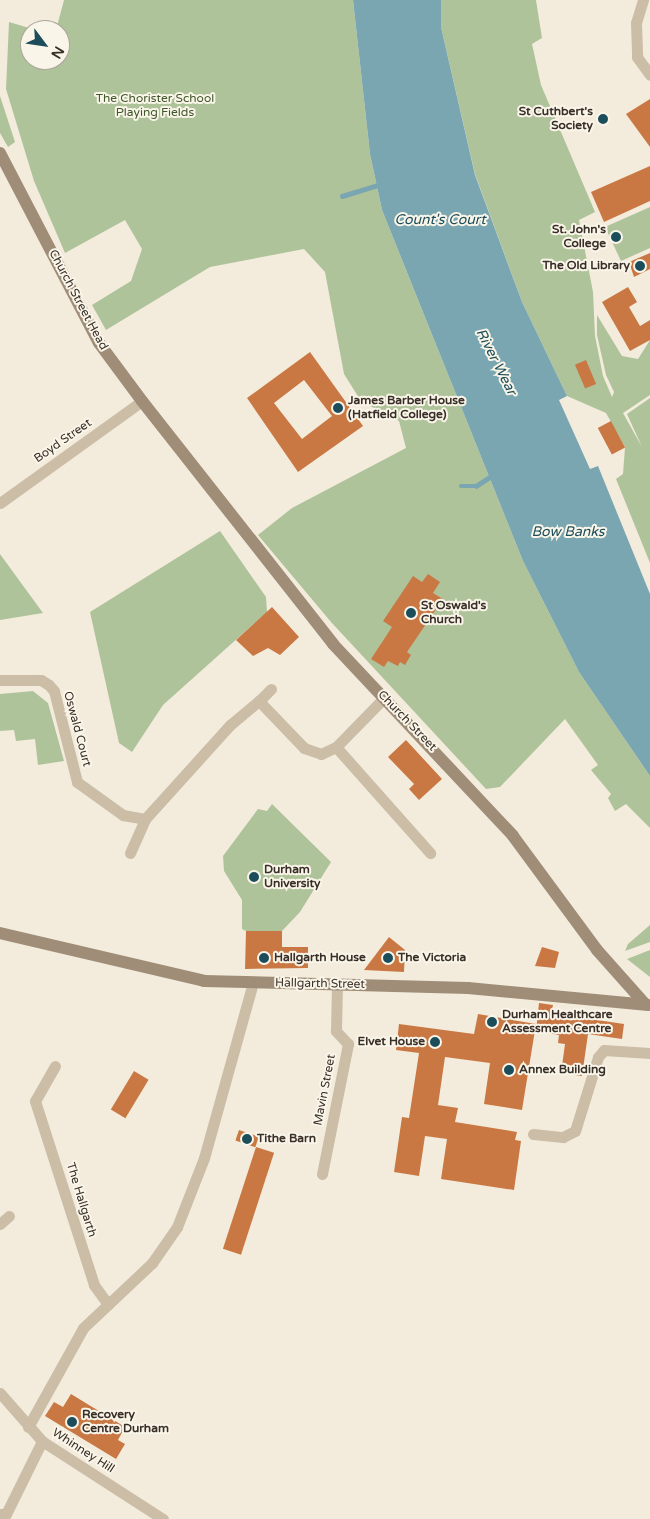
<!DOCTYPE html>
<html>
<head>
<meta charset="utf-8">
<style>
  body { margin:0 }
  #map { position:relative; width:650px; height:1519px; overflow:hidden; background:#f3ecdc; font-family:"Varela Round",sans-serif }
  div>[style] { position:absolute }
  .green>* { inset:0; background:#afc39b }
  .water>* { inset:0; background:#7aa6b1 }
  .stream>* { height:4.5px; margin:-2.25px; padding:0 2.25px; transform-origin:2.25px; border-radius:2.25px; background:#7aa6b1 }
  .building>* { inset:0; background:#ca7843; transform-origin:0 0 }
  .street>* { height:11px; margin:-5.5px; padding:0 5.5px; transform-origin:5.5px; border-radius:5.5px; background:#ccbda7 }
  .secondary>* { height:12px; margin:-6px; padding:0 6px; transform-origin:6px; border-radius:6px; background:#9f8d78 }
  .dots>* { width:14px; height:14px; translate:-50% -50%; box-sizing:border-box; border:2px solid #faf5e9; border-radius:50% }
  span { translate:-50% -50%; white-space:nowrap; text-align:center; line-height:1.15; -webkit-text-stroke:4px #faf5e9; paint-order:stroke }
  .park-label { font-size:12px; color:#40572b }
  .poi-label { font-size:12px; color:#382f28; font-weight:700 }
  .right { translate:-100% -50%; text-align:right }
  .left { translate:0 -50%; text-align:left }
  .street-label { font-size:12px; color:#382f28 }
  .water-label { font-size:14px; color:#1c4d5b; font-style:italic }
  .north { position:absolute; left:20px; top:20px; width:50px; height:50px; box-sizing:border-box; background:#faf5e9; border:1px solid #aca69c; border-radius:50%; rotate:121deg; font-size:14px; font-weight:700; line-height:20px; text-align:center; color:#382f28 }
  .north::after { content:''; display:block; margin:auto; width:18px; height:22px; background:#1c4d5b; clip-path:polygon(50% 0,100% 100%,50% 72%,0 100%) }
</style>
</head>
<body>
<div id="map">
  <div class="green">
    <i style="clip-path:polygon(64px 0,353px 0,370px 154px,382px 210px,523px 561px,579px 672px,650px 776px,650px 828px,626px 804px,615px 811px,608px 798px,611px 794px,591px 770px,598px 765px,565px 719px,500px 787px,486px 789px,331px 622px,258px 535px,292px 508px,406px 448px,399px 421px,361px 401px,344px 374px,325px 272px,304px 249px,210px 267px,106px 330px,92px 305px,131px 281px,142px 249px,125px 220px,65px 253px,34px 181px,6px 89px,9px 22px,36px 30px,30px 30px,30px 60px,60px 60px,60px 30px,56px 30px)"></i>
    <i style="clip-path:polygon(441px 0,536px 0,542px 38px,532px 44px,541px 85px,595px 212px,579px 220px,593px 292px,595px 336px,603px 376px,612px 397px,614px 392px,606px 375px,597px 335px,597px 315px,622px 356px,638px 359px,650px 340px,650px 395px,623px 413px,642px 447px,627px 414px,650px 398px,650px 563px,616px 479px,623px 474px,625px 447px,606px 413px,567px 396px,522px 302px,475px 174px,441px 27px)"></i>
    <i style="clip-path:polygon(0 96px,15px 142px,8px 147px,0 133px)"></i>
    <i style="clip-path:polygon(650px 207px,650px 248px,621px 261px,605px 227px)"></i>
    <i style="clip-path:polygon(220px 531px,266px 597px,267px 612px,163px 705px,132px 752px,119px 743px,90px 612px)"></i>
    <i style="clip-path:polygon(0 554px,8px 565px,43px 613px,0 620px)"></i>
    <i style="clip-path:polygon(33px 691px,48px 703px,64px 761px,38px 765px,35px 739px,16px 741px,14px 730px,0 731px,0 694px)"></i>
    <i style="clip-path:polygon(272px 804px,331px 862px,300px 912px,282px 931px,246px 931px,242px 929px,242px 900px,224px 871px,223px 856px,258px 809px,267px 811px)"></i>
    <i style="clip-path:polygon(650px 925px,650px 942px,625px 951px,628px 944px)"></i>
    <i style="clip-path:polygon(650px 950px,650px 977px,627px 959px)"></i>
  </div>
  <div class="water">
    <i style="clip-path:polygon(353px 0,441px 0,441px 27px,475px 175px,522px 302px,567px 396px,559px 400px,590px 469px,598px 466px,650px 594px,650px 776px,579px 672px,523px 561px,382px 210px,370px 154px)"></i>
  </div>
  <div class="stream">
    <i style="left:342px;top:196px;width:41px;rotate:-17.1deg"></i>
    <i style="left:461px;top:486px;width:15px"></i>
    <i style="left:476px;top:486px;width:17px;rotate:-33deg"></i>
  </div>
  <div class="building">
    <i style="clip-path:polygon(650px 99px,650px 147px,626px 114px)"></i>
    <i style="clip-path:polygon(650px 166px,650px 201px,604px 222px,591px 192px)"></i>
    <i style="clip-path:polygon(650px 253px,650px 269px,634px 277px,629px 262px)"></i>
    <i style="clip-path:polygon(628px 287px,637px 302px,629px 307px,640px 326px,650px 320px,650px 340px,630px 351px,602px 302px)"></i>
    <i style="clip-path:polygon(evenodd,310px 352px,363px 426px,298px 472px,247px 398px,310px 352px,304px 380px,332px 416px,302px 439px,274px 403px,304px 380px)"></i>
    <i style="left:586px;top:360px;width:26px;height:12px;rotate:67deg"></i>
    <i style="left:611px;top:421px;width:30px;height:15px;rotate:62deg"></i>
    <i style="clip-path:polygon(428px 574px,440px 582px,433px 593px,443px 599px,407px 652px,411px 655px,405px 665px,400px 662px,398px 666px,388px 661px,384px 667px,371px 659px,392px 627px,383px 621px,413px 576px,422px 582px)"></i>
    <i style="clip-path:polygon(272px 607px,299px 637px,280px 655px,268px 648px,253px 656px,236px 640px)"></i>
    <i style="clip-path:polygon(406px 740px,442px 779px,419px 800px,409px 789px,414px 784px,388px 757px)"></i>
    <i style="clip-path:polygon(246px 931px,282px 931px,282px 947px,308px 947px,308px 968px,245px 969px)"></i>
    <i style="clip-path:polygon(389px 937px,405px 950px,404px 972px,364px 970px)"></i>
    <i style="clip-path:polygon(542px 947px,559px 952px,555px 968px,535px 966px)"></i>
    <i style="clip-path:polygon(539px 1003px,553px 1005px,552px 1010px,570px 1013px,570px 1016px,624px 1024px,622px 1039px,588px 1034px,582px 1076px,561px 1073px,565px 1044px,558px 1043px,559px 1035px,536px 1031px)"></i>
    <i style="clip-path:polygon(478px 1014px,536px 1024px,522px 1110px,484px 1104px,490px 1063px,445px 1057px,438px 1105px,458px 1108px,455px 1122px,517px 1132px,515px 1140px,521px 1141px,514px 1190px,441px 1179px,447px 1139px,425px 1136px,419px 1176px,394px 1172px,402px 1117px,409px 1118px,419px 1053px,396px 1050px,399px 1024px,474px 1034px)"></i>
    <i style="left:134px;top:1071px;width:17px;height:45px;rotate:31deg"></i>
    <i style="left:239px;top:1130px;width:21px;height:11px;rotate:19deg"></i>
    <i style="left:256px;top:1147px;width:19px;height:107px;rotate:18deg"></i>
    <i style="clip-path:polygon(71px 1394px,125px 1427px,118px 1440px,125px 1444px,116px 1459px,45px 1416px,54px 1402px,63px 1407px)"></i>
  </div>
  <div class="street">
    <i style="left:643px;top:0;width:24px;rotate:107deg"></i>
    <i style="left:636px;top:23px;width:34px;rotate:88deg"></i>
    <i style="left:637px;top:57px;width:22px;rotate:54deg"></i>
    <i style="left:0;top:503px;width:175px;rotate:-35.7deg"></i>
    <i style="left:0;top:680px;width:41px"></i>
    <i style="left:41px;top:680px;width:9px;rotate:32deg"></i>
    <i style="left:49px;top:685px;width:8px;rotate:50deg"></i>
    <i style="left:54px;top:691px;width:94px;rotate:75.8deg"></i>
    <i style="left:77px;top:782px;width:57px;rotate:35.7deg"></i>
    <i style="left:123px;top:815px;width:22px;rotate:10deg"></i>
    <i style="left:145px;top:819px;width:127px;rotate:-47.9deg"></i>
    <i style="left:230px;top:725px;width:38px;rotate:-40deg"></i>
    <i style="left:259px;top:701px;width:65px;rotate:46.2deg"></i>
    <i style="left:304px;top:748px;width:18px;rotate:19deg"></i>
    <i style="left:321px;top:754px;width:17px;rotate:-25deg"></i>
    <i style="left:336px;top:747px;width:69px;rotate:-45.6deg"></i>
    <i style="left:259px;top:701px;width:17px;rotate:-45deg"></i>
    <i style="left:336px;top:747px;width:142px;rotate:48.4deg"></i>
    <i style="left:130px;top:853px;width:37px;rotate:-66deg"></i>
    <i style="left:55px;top:1066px;width:40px;rotate:119.7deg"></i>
    <i style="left:35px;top:1101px;width:193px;rotate:72.2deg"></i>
    <i style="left:94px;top:1285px;width:24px;rotate:54deg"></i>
    <i style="left:533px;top:1134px;width:30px;rotate:6deg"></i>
    <i style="left:563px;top:1137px;width:13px;rotate:-27deg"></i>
    <i style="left:575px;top:1131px;width:77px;rotate:-72.7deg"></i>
    <i style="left:598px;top:1057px;width:9px;rotate:-49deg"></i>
    <i style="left:604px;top:1050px;width:46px;rotate:3.7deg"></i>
    <i style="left:322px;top:1174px;width:133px;rotate:-78.7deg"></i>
    <i style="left:348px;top:1044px;width:18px;rotate:-133deg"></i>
    <i style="left:336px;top:1031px;width:47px;rotate:-88.8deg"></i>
    <i style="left:0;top:1224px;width:12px;rotate:-42deg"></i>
    <i style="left:0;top:1393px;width:64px;rotate:48.8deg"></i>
    <i style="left:42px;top:1441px;width:144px;rotate:32.8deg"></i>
    <i style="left:28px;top:1427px;width:113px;rotate:-60.9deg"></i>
    <i style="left:83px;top:1328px;width:95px;rotate:-43.3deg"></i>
    <i style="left:152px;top:1263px;width:44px;rotate:-55.2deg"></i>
    <i style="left:177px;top:1227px;width:74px;rotate:-68.6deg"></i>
    <i style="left:204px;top:1158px;width:182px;rotate:-74.4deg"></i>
    <i style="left:0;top:1514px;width:6px"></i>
    <i style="left:6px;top:1514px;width:81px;rotate:-63.7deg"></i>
  </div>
  <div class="secondary">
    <i style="left:0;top:153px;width:214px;rotate:62.5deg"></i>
    <i style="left:99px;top:343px;width:72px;rotate:53.4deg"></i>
    <i style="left:142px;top:401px;width:309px;rotate:51.8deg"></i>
    <i style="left:333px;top:644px;width:263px;rotate:46.8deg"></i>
    <i style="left:513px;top:836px;width:142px;rotate:53.6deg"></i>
    <i style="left:597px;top:950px;width:71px;rotate:48.4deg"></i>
    <i style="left:0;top:933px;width:210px;rotate:13.2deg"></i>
    <i style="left:204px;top:981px;width:264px;rotate:1.5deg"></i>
    <i style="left:468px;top:988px;width:181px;rotate:5.4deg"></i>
  </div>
  <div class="dots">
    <i style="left:603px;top:119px;background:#1c4d5b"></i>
    <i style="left:616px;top:237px;background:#1c4d5b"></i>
    <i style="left:640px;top:266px;background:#1c4d5b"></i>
    <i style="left:338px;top:408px;background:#1c4d5b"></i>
    <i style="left:411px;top:613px;background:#1c4d5b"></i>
    <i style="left:254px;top:877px;background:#1c4d5b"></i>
    <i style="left:264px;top:958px;background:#1c4d5b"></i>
    <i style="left:388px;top:958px;background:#1c4d5b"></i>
    <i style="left:492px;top:1022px;background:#1c4d5b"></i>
    <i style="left:435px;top:1042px;background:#1c4d5b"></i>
    <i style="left:509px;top:1070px;background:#1c4d5b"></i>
    <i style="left:247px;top:1139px;background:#1c4d5b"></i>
    <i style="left:72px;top:1422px;background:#1c4d5b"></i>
  </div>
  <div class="park-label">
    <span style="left:155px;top:106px">The Chorister School<br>Playing Fields</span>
  </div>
  <div class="poi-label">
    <span class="right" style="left:593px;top:119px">St Cuthbert's<br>Society</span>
    <span class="right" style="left:606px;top:237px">St. John's<br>College</span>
    <span class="right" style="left:630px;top:266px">The Old Library</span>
    <span class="left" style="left:348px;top:408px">James Barber House<br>(Hatfield College)</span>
    <span class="left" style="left:421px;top:613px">St Oswald's<br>Church</span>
    <span class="left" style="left:264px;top:877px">Durham<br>University</span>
    <span class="left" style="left:274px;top:958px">Hallgarth House</span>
    <span class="left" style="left:398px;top:958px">The Victoria</span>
    <span class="left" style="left:502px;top:1022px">Durham Healthcare<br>Assessment Centre</span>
    <span class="right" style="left:425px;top:1042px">Elvet House</span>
    <span class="left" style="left:519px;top:1070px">Annex Building</span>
    <span class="left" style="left:257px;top:1139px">Tithe Barn</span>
    <span class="left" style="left:82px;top:1422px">Recovery<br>Centre Durham</span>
  </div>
  <div class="street-label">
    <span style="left:78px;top:300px;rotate:62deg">Church Street Head</span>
    <span style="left:63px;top:441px;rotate:-35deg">Boyd Street</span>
    <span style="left:407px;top:721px;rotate:46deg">Church Street</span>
    <span style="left:77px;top:729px;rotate:75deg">Oswald Court</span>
    <span style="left:320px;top:984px;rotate:1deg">Hallgarth Street</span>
    <span style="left:325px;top:1090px;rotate:-79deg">Mavin Street</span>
    <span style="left:81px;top:1200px;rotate:73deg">The Hallgarth</span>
    <span style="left:83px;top:1451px;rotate:33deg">Whinney Hill</span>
  </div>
  <div class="water-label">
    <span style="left:440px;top:220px">Count's Court</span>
    <span style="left:496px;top:362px;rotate:63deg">River Wear</span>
    <span style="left:568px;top:532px">Bow Banks</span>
  </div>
  <div class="north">N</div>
</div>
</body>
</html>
